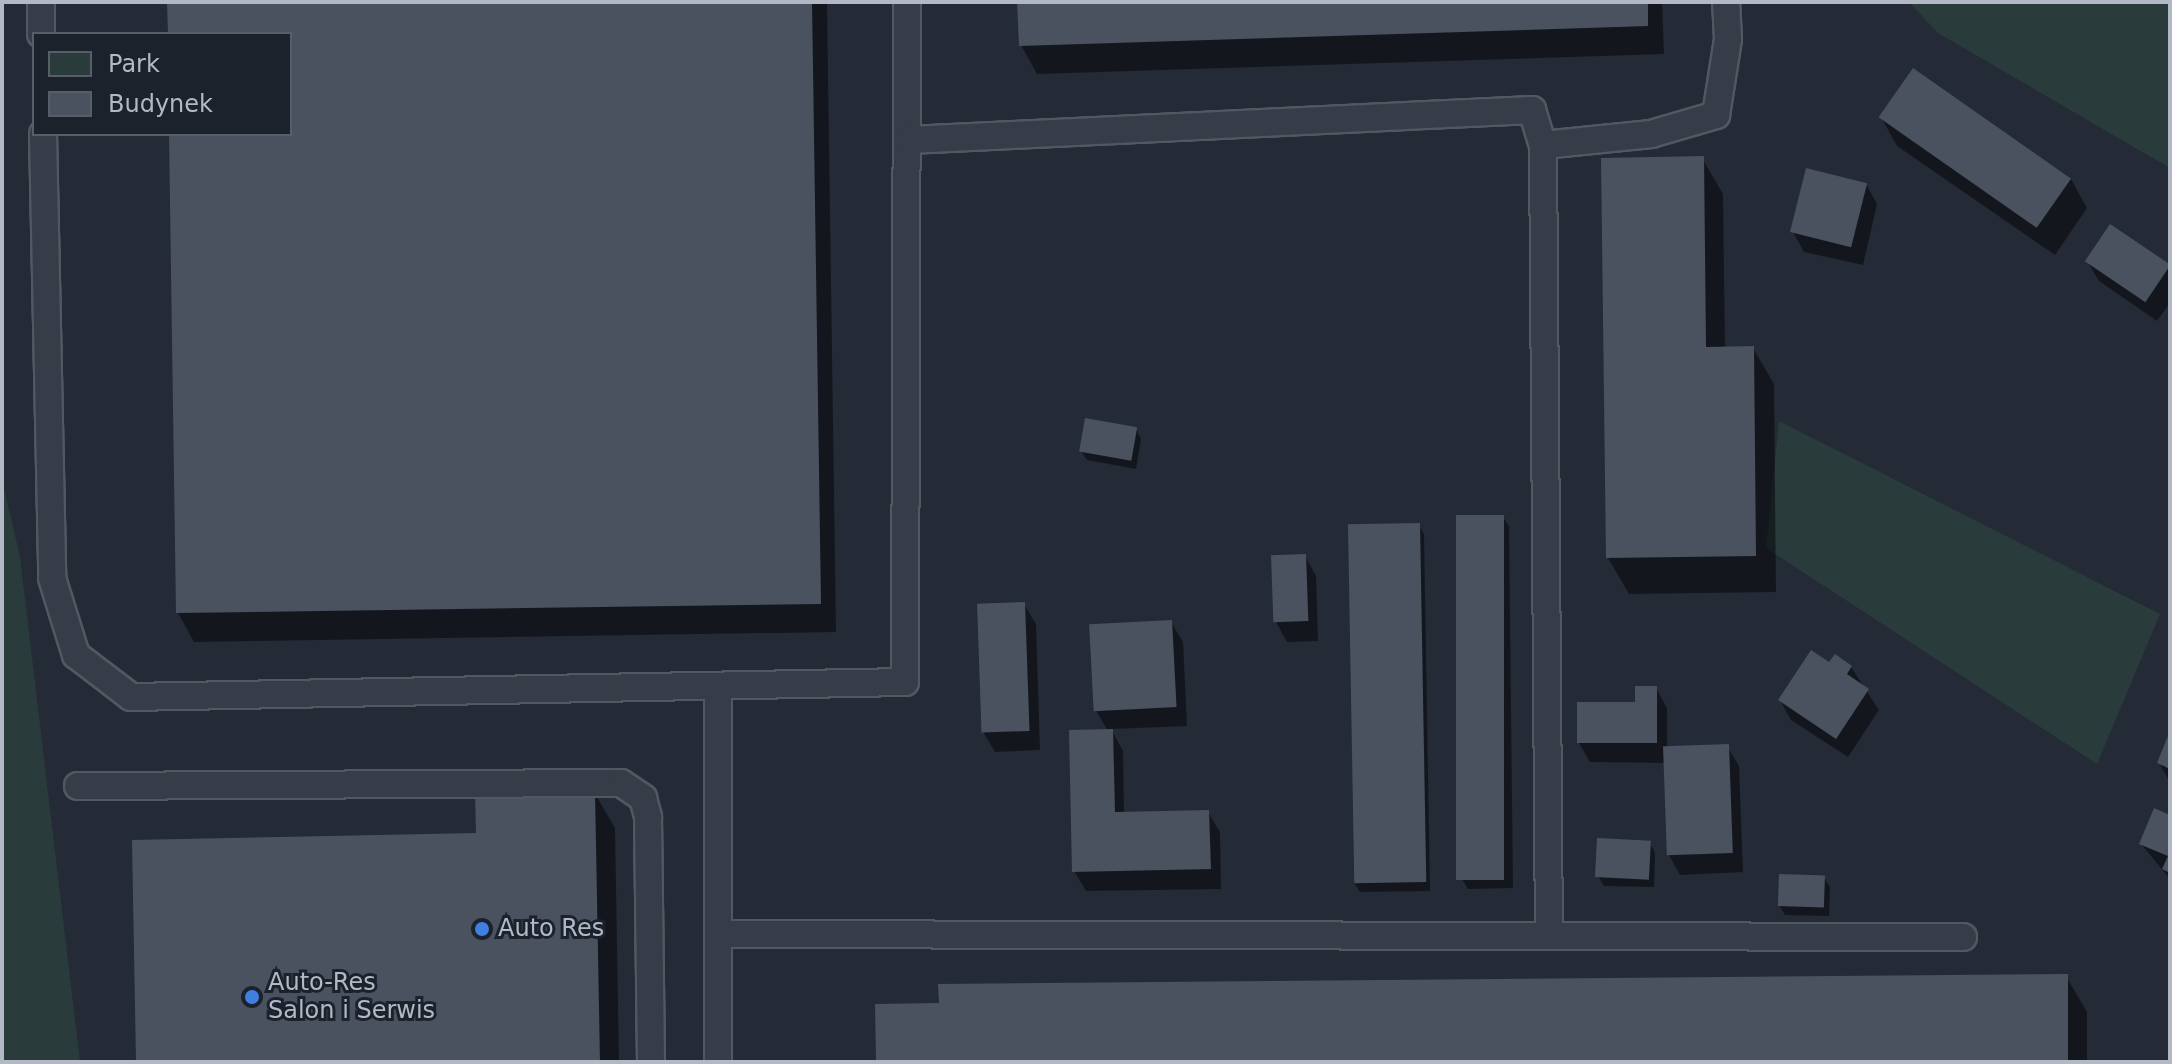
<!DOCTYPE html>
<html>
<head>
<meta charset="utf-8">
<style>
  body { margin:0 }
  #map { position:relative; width:2172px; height:1064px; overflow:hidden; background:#242b37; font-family:"DejaVu Sans",sans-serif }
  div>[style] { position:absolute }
  .green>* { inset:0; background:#2a3b3c }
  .shadow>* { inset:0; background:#0007 }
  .building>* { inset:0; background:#4a5260; transform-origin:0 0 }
  .roads { filter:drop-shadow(2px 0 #525862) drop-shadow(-2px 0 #525862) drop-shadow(0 2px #525862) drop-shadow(0 -2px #525862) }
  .service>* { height:26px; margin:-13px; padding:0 13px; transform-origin:13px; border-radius:13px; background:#373d48 }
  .dots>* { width:22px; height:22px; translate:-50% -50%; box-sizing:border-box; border:4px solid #1c222c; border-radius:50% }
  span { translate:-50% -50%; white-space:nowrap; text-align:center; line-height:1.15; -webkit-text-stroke:6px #1c222c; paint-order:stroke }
  .poi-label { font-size:24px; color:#b2b8c4 }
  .left { translate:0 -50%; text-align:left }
  .frame { position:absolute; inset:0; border:4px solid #b2b8c4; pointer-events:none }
  .legend { position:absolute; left:32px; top:32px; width:260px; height:104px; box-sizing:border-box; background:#1c222c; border:2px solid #585e69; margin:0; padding:10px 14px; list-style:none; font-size:24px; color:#b2b8c4 }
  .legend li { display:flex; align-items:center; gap:16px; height:40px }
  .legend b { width:40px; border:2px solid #585e69 }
</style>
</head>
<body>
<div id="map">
  <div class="green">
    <i style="clip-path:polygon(1909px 2px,2170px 2px,2170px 168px,1938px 33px)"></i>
    <i style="clip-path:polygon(1779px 421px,2160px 614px,2097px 764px,1766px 548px)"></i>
    <i style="clip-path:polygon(2px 480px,20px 557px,80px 1062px,2px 1062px)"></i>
  </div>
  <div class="shadow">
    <i style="clip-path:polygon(169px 2px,827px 2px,836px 632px,194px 642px,178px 613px,171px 134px,290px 134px,290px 34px,170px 34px)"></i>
    <i style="clip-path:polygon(1019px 2px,1662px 2px,1664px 54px,1037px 74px,1021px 45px)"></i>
    <i style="clip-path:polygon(1881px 117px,2071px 179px,2087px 208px,2055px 255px,1897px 146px)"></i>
    <i style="clip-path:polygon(1702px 158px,1723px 194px,1725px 348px,1753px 348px,1774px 384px,1776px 592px,1629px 594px,1608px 558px)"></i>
    <i style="clip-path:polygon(1866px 184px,1877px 204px,1863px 265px,1804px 252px,1793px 232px)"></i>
    <i style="clip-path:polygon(2110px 227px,2170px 268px,2170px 303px,2157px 321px,2099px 281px,2087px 261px)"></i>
    <i style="clip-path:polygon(1136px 429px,1141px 439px,1136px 469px,1087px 460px,1081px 451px)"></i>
    <i style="clip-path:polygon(1503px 517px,1509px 526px,1513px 888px,1468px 889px,1462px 879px)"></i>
    <i style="clip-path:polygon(1419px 525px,1424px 534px,1430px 891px,1360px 892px,1354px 883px)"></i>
    <i style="clip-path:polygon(1305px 556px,1316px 576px,1318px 641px,1287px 642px,1276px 622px)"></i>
    <i style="clip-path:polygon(1024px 604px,1036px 624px,1040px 750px,995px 752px,983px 732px)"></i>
    <i style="clip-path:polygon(1171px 622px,1183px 642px,1187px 726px,1111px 729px,1123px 751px,1124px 814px,1208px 812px,1220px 832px,1221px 889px,1086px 891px,1074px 871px,1108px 731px,1095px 709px)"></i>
    <i style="clip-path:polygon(1830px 665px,1851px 667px,1879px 710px,1848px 757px,1791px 720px,1780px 700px)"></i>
    <i style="clip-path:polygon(1656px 688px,1667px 708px,1667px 748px,1727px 746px,1739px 766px,1743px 872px,1680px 875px,1669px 855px,1666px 763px,1590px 762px,1579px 743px)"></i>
    <i style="clip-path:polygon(2170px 737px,2170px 782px,2159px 763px)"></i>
    <i style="clip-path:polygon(594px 792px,615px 828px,619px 1062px,139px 1062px,478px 835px)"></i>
    <i style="clip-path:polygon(2170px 817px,2170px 879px,2141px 844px)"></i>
    <i style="clip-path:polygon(1650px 843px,1655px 853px,1654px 887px,1604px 886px,1598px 876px)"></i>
    <i style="clip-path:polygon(1824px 878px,1830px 887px,1829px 916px,1785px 915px,1779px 905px)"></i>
    <i style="clip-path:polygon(2066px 976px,2087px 1012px,2087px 1062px,878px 1062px)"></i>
  </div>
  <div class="building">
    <i style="clip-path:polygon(167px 2px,812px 2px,821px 604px,176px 613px,169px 134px,290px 134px,290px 34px,168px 34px)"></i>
    <i style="clip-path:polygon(1017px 2px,1648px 2px,1648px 26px,1019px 46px)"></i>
    <i style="left:1913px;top:68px;width:193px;height:60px;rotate:35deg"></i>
    <i style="clip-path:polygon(1704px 156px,1706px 347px,1754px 346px,1756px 556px,1606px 558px,1601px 158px)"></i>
    <i style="left:1806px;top:168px;width:63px;height:66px;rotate:14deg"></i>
    <i style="left:2110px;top:224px;width:73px;height:45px;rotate:34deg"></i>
    <i style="left:1085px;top:418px;width:53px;height:34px;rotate:10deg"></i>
    <i style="left:1456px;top:515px;width:48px;height:365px"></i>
    <i style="left:1420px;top:523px;width:359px;height:72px;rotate:89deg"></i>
    <i style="left:1306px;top:554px;width:67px;height:35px;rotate:88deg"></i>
    <i style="left:1025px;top:602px;width:129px;height:48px;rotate:88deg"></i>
    <i style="left:1172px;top:620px;width:87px;height:83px;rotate:87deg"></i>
    <i style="clip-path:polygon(1811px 650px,1829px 662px,1835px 654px,1852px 666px,1847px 674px,1869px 689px,1836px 739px,1778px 700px)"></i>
    <i style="clip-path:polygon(1635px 686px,1657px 686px,1657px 743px,1577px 743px,1577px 702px,1635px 702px)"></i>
    <i style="clip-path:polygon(1113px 729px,1115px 812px,1209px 810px,1211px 869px,1072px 872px,1069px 730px)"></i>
    <i style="clip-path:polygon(2170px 731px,2170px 769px,2157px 763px)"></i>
    <i style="left:1729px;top:744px;width:109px;height:66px;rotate:88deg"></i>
    <i style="clip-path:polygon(595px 790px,600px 1062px,136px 1062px,132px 840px,476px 833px,475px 793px)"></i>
    <i style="clip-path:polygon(2154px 808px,2170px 815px,2170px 873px,2162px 869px,2168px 856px,2139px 844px)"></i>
    <i style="left:1597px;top:838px;width:54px;height:39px;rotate:3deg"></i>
    <i style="left:1779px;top:874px;width:46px;height:32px;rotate:2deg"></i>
    <i style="clip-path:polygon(2068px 974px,2068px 1062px,876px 1062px,875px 1004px,939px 1003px,938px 984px)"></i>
  </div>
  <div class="roads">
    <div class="service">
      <i style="left:41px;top:2px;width:32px;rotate:90deg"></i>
      <i style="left:43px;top:134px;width:444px;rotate:88.8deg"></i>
      <i style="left:52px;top:578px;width:81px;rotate:72.7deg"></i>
      <i style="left:76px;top:655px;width:69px;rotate:37.4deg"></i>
      <i style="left:131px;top:697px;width:774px;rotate:-1.11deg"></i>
      <i style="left:905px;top:682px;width:680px;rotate:-89.83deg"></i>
      <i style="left:909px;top:140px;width:624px;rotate:-2.76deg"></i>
      <i style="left:1532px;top:110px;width:37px;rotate:73deg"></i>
      <i style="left:1543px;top:145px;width:791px;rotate:89.57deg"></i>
      <i style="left:1543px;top:145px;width:109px;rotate:-5.8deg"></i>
      <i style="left:1651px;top:134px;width:68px;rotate:-16.3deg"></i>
      <i style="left:1716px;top:115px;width:77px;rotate:-81deg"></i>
      <i style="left:1728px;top:39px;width:37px;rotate:-93deg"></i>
      <i style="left:78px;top:786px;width:543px;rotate:-0.32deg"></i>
      <i style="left:621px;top:783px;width:27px;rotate:34deg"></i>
      <i style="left:643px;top:798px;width:20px;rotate:75deg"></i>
      <i style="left:648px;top:817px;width:245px;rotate:89.3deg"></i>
      <i style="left:722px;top:934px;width:1241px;rotate:0.14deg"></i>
      <i style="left:718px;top:1062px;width:374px;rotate:-90deg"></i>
    </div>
  </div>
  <div class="dots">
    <i style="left:482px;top:929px;background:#3f7fe0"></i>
    <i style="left:252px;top:997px;background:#3f7fe0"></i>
  </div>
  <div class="poi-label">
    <span class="left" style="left:498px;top:929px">Auto Res</span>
    <span class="left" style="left:268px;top:997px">Auto-Res<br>Salon i Serwis</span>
  </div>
  <div class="frame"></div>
  <ul class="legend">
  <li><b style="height:22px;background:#2a3b3c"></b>Park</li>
  <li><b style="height:22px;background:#4a5260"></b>Budynek</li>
  </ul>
</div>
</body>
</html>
